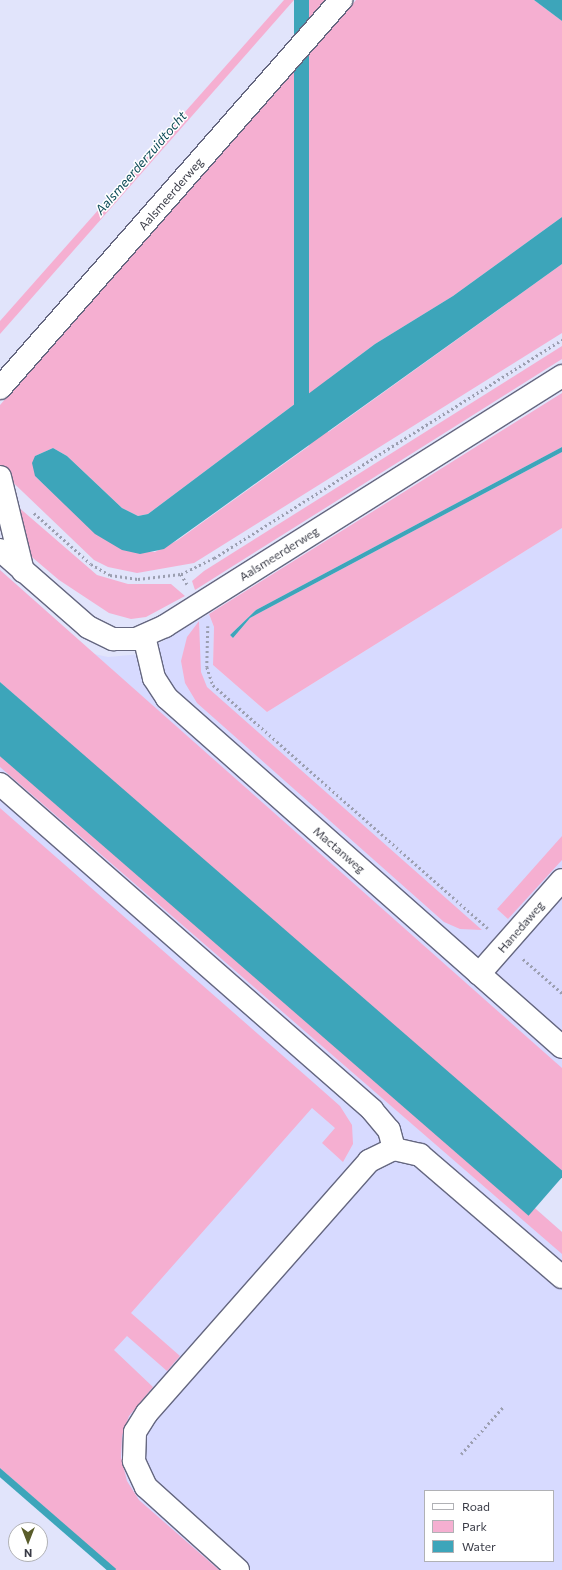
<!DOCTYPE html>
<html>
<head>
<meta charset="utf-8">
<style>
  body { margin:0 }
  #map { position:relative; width:562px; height:1570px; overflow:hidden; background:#e1e4fb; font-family:Commissioner,sans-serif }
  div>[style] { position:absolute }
  .built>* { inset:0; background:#d7daff }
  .green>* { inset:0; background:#f5afd1; transform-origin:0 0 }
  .water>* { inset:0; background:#3da5ba; transform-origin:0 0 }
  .path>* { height:2.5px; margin-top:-1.25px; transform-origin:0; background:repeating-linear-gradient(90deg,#9c9fb1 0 2px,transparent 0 5px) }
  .roads { filter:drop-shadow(1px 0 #656780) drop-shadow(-1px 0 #656780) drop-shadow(0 1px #656780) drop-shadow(0 -1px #656780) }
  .minor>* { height:22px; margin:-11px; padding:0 11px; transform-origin:11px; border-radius:11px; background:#fff }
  span { translate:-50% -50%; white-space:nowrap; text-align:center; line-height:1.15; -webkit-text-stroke:3px #fff; paint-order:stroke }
  .street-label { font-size:12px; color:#393b46 }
  .water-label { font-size:13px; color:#0e4b57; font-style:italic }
  .legend { position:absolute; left:424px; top:1490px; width:130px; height:72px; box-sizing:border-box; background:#fff; border:1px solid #b0b1b5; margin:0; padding:5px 7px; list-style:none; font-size:12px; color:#393b46 }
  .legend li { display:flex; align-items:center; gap:8px; height:20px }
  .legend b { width:20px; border:1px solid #b0b1b5 }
  .north { position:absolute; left:8px; top:1522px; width:40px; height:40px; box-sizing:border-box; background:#fff; border:1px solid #b0b1b5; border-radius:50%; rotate:180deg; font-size:11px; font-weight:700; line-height:16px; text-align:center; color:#393b46 }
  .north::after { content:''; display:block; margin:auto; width:14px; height:18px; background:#595c2a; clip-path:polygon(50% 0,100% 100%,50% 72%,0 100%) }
</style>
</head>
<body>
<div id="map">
  <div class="built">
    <i style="clip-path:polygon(562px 528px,562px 1177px,0 682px,0 570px,94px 654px,108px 657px,141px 654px,209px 614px,214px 627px,213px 665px,267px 712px)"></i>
    <i style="clip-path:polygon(evenodd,0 738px,562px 1232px,562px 1570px,116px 1570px,0 1468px,0 738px,425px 1491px,553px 1491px,553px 1561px,425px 1561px,425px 1491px)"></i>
  </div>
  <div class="green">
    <i style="clip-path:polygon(284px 0,294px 0,0 334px,0 321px)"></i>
    <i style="left:309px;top:0;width:19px;height:468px"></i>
    <i style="clip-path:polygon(356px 0,534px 0,562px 21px,562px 217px,453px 296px,375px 344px,148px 514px,138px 516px,122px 508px,67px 456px,53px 448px,35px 456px,35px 476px,99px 536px,127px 551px,155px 552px,178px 540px,562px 264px,562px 333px,194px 563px,137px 573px,108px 567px,94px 560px,0 470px,0 405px)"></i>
    <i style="clip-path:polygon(562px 346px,562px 359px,195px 590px,192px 581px,204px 571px)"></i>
    <i style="clip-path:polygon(562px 393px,562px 447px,256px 610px,230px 635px,233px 638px,250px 618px,562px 452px,562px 528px,267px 712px,213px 665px,214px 627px,209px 614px)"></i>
    <i style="clip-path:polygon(0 499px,9px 499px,97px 575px,128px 584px,171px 584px,185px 596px,146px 617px,131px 619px,109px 613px,59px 580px,0 530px)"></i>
    <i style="clip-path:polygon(0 570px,562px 1068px,562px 1177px,0 682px)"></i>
    <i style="clip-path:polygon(199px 621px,201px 672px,207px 687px,482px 930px,460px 929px,444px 922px,197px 703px,185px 683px,181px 661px,187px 637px)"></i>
    <i style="clip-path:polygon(0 738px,562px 1232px,562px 1254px,0 767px)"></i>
    <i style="clip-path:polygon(0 808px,314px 1083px,340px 1106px,352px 1125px,353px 1144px,343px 1162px,322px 1143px,335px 1128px,312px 1108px,131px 1313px,180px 1356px,167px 1371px,127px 1336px,114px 1350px,153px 1387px,129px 1416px,122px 1436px,121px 1457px,127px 1481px,139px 1500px,219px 1570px,116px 1570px,0 1468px)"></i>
    <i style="clip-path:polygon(562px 836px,562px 860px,508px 919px,497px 909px)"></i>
  </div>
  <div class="water">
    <i style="left:294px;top:0;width:15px;height:445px"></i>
    <i style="clip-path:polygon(534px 0,562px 0,562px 21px)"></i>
    <i style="clip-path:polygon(562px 217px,562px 264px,164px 549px,140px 554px,122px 550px,95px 534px,35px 476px,32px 463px,35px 456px,53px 448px,67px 456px,122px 508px,138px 516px,148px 514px,375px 344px,453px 296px)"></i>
    <i style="clip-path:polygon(562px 447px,562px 452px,250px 618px,233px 638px,230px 635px,256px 610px)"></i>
    <i style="left:0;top:682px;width:749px;height:56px;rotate:41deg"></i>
    <i style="left:0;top:1468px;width:154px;height:7px;rotate:41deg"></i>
  </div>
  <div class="path">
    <i style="left:34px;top:513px;width:76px;rotate:41.8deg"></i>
    <i style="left:91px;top:564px;width:22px;rotate:30deg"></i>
    <i style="left:110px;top:575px;width:28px;rotate:8deg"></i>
    <i style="left:138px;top:579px;width:43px;rotate:-6.6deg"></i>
    <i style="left:181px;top:574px;width:37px;rotate:-26deg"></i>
    <i style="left:214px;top:558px;width:411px;rotate:-32.1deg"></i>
    <i style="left:181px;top:574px;width:12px;rotate:59deg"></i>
    <i style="left:208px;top:626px;width:41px;rotate:91.4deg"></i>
    <i style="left:207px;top:667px;width:19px;rotate:72deg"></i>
    <i style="left:213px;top:685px;width:367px;rotate:41.5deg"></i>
    <i style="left:523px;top:959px;width:52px;rotate:41.1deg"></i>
    <i style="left:461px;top:1454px;width:63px;rotate:-48.2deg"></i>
  </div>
  <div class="roads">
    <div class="minor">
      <i style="left:0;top:388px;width:517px;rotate:-48.69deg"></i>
      <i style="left:0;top:477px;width:97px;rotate:76.3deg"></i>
      <i style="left:0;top:550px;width:117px;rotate:41.2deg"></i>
      <i style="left:88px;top:627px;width:28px;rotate:26deg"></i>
      <i style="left:113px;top:639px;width:23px"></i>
      <i style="left:136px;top:639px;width:32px;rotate:-24deg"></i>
      <i style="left:165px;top:626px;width:469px;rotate:-32.2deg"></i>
      <i style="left:144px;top:636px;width:43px;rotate:76.6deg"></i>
      <i style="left:154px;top:678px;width:24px;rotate:57deg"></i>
      <i style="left:167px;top:698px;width:527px;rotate:41.46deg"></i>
      <i style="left:0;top:784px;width:495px;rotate:41.2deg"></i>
      <i style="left:372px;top:1110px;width:26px;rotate:50deg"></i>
      <i style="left:389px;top:1130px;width:20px;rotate:75deg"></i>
      <i style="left:479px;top:974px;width:125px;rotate:-48.6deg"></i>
      <i style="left:238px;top:1570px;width:124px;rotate:-137.9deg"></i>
      <i style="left:146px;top:1487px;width:29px;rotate:-115deg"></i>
      <i style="left:134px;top:1461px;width:29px;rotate:-88deg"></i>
      <i style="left:135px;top:1432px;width:22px;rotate:-58deg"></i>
      <i style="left:147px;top:1413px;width:336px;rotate:-48.6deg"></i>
      <i style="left:369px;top:1161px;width:28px;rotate:-26deg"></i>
      <i style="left:394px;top:1149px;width:27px;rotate:13deg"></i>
      <i style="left:420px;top:1155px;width:187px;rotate:40.7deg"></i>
    </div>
  </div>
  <div class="street-label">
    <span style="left:171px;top:194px;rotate:-49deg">Aalsmeerderweg</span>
    <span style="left:279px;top:554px;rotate:-32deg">Aalsmeerderweg</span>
    <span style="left:339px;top:850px;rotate:41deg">Mactanweg</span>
    <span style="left:521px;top:927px;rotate:-49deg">Hanedaweg</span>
  </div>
  <div class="water-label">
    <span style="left:141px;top:163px;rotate:-49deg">Aalsmeerderzuidtocht</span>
  </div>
  <ul class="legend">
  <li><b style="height:5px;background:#fff"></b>Road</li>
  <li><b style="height:11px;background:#f5afd1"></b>Park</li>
  <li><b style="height:11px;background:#3da5ba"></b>Water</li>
  </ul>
  <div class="north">N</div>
</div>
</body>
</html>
